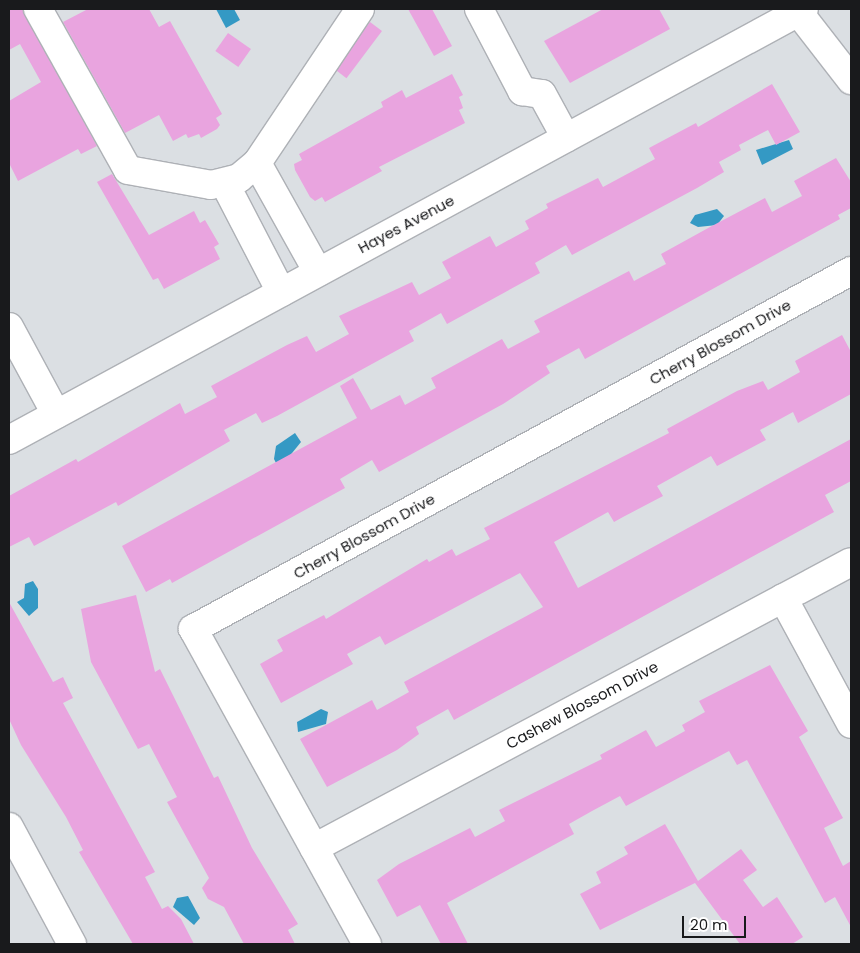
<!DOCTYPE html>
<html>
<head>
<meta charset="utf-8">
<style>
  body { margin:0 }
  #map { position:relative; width:860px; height:953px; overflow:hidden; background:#dbdfe3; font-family:Poppins,sans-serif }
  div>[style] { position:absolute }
  .water>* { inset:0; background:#3499c4 }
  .building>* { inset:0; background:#e9a4df; transform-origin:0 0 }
  .roads { filter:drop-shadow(1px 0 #aeb1b6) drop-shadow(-1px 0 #aeb1b6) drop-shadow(0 1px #aeb1b6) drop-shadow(0 -1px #aeb1b6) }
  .minor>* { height:28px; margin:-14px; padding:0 14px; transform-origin:14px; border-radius:14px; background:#fff }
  span { translate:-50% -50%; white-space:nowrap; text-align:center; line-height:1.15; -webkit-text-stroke:4px #fff; paint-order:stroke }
  .street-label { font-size:15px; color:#191a1c }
  .frame { position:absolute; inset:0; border:10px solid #191a1c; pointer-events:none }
  .scale { position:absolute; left:682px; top:916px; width:64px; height:22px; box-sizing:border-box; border:2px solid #191a1c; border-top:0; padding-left:6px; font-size:15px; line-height:18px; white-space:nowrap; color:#191a1c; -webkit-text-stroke:4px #fff; paint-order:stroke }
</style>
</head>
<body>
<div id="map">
  <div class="water">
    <i style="clip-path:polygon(216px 9px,234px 9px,240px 20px,226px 28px)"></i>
    <i style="clip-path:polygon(789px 140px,793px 149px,762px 165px,756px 150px)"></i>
    <i style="clip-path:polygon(717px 209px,724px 216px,717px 225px,698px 227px,690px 223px,695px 215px)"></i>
    <i style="clip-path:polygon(295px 433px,301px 442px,279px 469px,274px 459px,276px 446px)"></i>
    <i style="clip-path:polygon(33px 581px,38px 589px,38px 608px,29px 616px,17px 602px,24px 598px,25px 584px)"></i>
    <i style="clip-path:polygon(321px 709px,328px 712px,326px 724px,298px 732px,297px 722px)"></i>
    <i style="clip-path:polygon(188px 896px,200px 918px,194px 925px,173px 907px,177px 898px)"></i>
  </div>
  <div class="building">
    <i style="clip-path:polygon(9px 9px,22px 9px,97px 146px,81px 154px,78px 149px,18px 181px,9px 163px,9px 101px,41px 82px,20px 44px,9px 50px)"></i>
    <i style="clip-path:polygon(88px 9px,149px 9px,159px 27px,170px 21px,222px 114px,216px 118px,220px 125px,217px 129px,201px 138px,199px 134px,188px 138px,186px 134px,173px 141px,159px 115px,125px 133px,63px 22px)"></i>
    <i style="clip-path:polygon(408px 9px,432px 9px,452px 46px,434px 56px)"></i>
    <i style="clip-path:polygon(603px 9px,659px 9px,670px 29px,570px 83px,544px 41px)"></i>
    <i style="left:370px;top:22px;width:15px;height:59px;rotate:37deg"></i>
    <i style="left:228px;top:33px;width:28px;height:22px;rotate:35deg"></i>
    <i style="clip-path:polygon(452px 74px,463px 95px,459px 97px,463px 108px,459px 110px,465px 123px,379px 167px,382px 171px,325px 202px,322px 197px,315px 201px,310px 197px,295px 170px,294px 164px,302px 160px,299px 154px,383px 107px,381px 102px,402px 90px,406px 98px)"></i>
    <i style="clip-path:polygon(772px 84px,800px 132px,776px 145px,768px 130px,739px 145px,741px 150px,719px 162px,724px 172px,697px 188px,572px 255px,566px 245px,535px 263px,540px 273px,447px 324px,441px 313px,409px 331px,414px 341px,277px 416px,262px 423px,256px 413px,224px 430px,230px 441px,118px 506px,116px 502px,34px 546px,29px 537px,9px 547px,9px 496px,76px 459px,78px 462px,180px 403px,185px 414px,217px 397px,211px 386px,287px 345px,307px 336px,316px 352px,349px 334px,339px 316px,412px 282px,419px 295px,451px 278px,442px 262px,490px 236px,496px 247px,529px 229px,525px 221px,548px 208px,546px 204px,598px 178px,603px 187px,655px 159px,649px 148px,696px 123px,698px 127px)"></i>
    <i style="clip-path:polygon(836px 158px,851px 182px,851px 208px,838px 215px,840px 219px,585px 359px,579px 348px,546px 366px,550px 373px,503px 404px,379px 472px,372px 460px,340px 479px,345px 488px,172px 583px,170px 579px,146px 592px,122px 546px,357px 418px,340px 386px,353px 378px,371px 410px,400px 395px,405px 405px,436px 388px,431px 378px,502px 339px,508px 349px,540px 332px,534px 321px,629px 271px,634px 281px,666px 264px,661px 254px,710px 227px,765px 198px,772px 212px,802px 196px,794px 181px)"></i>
    <i style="clip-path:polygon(112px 174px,149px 235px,194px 211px,200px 223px,205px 220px,219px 244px,214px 247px,220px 259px,164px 289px,158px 278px,153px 280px,97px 182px)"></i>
    <i style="clip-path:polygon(842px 335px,851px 352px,851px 394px,798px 423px,793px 412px,760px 430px,766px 440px,717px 466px,711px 456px,657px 486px,663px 496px,623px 517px,614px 522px,608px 512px,554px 542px,578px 588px,851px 439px,851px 481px,825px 495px,834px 512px,454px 720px,448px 709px,416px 727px,419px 734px,397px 750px,327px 787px,300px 739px,372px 700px,377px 710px,409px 692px,404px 682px,543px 607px,520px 573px,385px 645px,380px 636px,347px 654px,353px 664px,281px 703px,260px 664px,283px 651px,277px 640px,324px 615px,326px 619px,427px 559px,429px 562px,452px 549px,456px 556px,490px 539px,484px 528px,669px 433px,667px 429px,737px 391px,763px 381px,768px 390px,800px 372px,795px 361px)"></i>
    <i style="clip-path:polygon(136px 595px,155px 672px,160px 669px,214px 778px,218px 776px,252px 848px,298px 924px,288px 930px,295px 944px,244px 944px,224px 907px,208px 899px,202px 888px,209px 878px,167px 802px,177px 797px,149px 744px,138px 749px,91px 662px,81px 609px)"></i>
    <i style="clip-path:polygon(9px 602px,53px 682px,63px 677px,73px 698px,63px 703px,155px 872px,145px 877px,162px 909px,168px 906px,181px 919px,194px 944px,133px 944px,79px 852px,83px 850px,66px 817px,21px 745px,9px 719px)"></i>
    <i style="clip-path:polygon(770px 665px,808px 731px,799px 737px,843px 818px,824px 828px,843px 866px,851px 861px,851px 927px,835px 897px,825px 903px,747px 760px,737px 765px,729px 751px,626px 806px,620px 796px,592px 811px,569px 824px,574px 834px,447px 903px,468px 944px,441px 944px,420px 905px,397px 917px,377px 880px,399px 864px,470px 828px,475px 837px,505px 821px,499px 810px,602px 759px,600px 755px,646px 730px,656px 747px,685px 731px,682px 725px,705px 712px,699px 701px)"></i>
    <i style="clip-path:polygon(665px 824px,698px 881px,741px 849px,757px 870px,743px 880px,763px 907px,777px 897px,803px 937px,792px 944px,740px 944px,695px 883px,600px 930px,580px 894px,601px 883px,596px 872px,628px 854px,624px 847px)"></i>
  </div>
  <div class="roads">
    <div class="minor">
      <i style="left:38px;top:9px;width:184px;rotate:60.8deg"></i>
      <i style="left:128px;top:170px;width:84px;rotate:10.2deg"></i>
      <i style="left:211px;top:185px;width:29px;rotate:-14deg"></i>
      <i style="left:239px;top:178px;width:23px;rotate:-40deg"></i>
      <i style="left:257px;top:163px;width:185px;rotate:-56.2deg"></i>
      <i style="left:479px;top:9px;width:93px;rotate:62.3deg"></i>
      <i style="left:522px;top:91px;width:20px;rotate:9deg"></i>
      <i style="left:542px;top:94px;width:50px;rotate:61.4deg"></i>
      <i style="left:796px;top:9px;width:90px;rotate:52.2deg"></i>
      <i style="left:257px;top:163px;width:125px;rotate:60.8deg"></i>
      <i style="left:225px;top:184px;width:122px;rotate:62.6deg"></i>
      <i style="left:9px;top:327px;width:99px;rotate:61.6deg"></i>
      <i style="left:9px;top:440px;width:904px;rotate:-28.46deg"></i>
      <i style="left:783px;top:598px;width:143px;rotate:61.6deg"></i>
      <i style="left:9px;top:827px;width:133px;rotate:61.7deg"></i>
      <i style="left:314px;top:848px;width:608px;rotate:-28.04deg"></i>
      <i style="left:367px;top:944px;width:360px;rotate:-118.9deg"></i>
      <i style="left:193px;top:629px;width:749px;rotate:-28.55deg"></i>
    </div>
  </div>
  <div class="street-label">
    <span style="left:406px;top:224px;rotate:-28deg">Hayes Avenue</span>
    <span style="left:720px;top:342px;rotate:-29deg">Cherry Blossom Drive</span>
    <span style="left:364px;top:536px;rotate:-29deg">Cherry Blossom Drive</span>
    <span style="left:582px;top:705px;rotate:-28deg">Cashew Blossom Drive</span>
  </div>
  <div class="frame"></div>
  <div class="scale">20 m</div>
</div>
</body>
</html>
